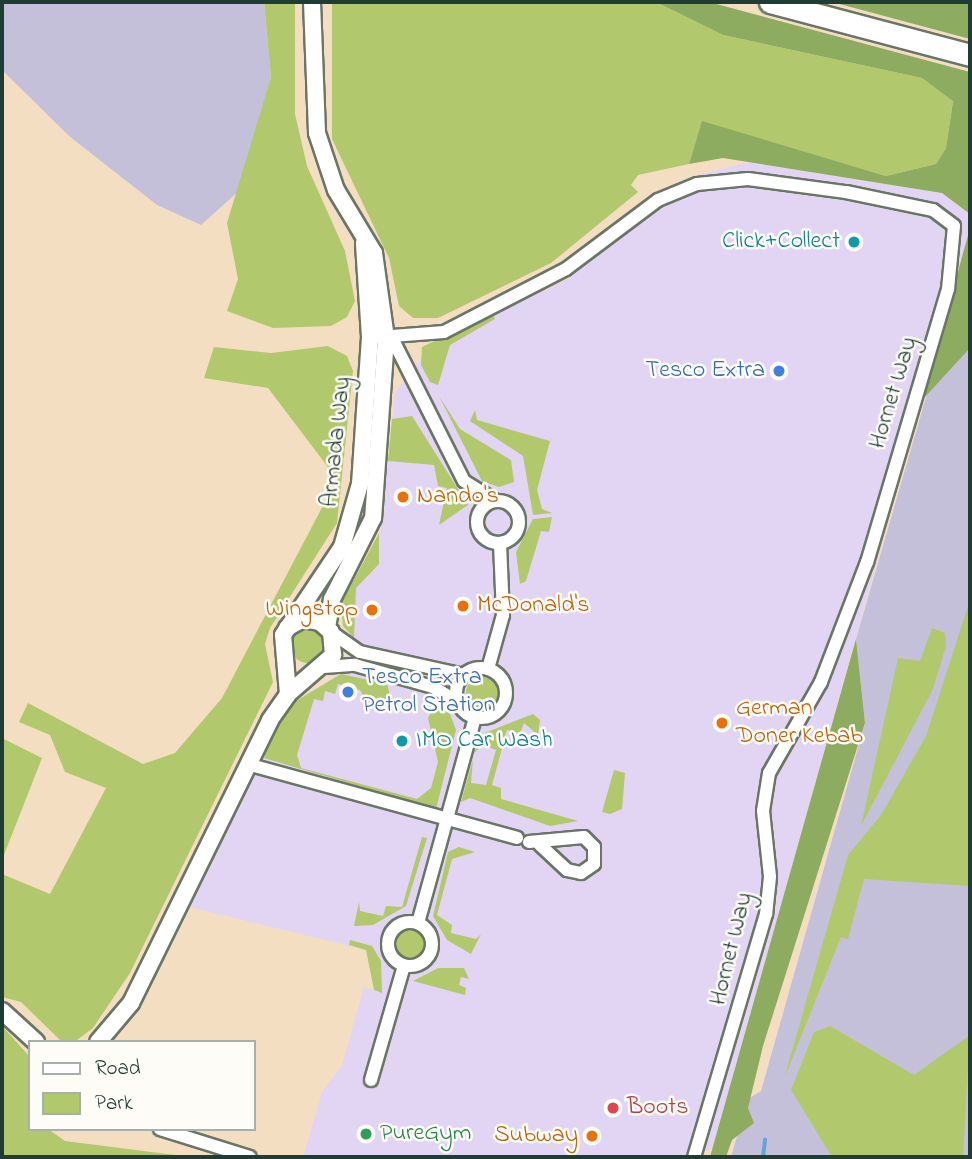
<!DOCTYPE html>
<html>
<head>
<meta charset="utf-8">
<style>
  body { margin:0 }
  #map { position:relative; width:972px; height:1159px; overflow:hidden; background:#f4dec2; font-family:"Indie Flower",sans-serif }
  div>[style] { position:absolute }
  .built>* { inset:0; background:#e2d4f3 }
  .industrial>* { inset:0; background:#c5c0da }
  .green>* { inset:0; background:#b2c86c }
  .round { border-radius:50% }
  .forest>* { inset:0; background:#8dac60 }
  .stream>* { height:3.5px; margin:-1.75px; padding:0 1.75px; transform-origin:1.75px; border-radius:1.75px; background:#62a4d6 }
  .roads { filter:drop-shadow(2px 0 #6a7566) drop-shadow(-2px 0 #6a7566) drop-shadow(0 2px #6a7566) drop-shadow(0 -2px #6a7566) }
  .minor>* { height:12px; margin:-6px; padding:0 6px; transform-origin:6px; border-radius:6px; background:#fff }
  .minor>.ring { margin:-6px; padding:0; box-sizing:content-box; background:none; border:12px solid #fff; border-radius:50% }
  .tertiary>* { height:16px; margin:-8px; padding:0 8px; transform-origin:8px; border-radius:8px; background:#fff }
  .trunk>* { height:21px; margin:-10.5px; padding:0 10.5px; transform-origin:10.5px; border-radius:10.5px; background:#fff }
  .dots>* { width:19px; height:19px; translate:-50% -50%; box-sizing:border-box; border:4px solid #fdfcf7; border-radius:50% }
  span { translate:-50% -50%; white-space:nowrap; text-align:center; line-height:1.15; -webkit-text-stroke:5px #fdfcf7; paint-order:stroke }
  .culture-label { font-size:24px; color:#0d838f }
  .right { translate:-100% -50%; text-align:right }
  .left { translate:0 -50%; text-align:left }
  .shop-label { font-size:24px; color:#366cbe }
  .street-label { font-size:24px; color:#1f3d34 }
  .food-label { font-size:24px; color:#c56008 }
  .health-label { font-size:24px; color:#be3a42 }
  .leisure-label { font-size:24px; color:#27864d }
  .frame { position:absolute; inset:0; border:4px solid #1f3d34; pointer-events:none }
  .legend { position:absolute; left:28px; top:1040px; width:228px; height:91px; box-sizing:border-box; background:#fdfcf7; border:2px solid #a4b0a9; margin:0; padding:9px 12px; list-style:none; font-size:21px; color:#1f3d34 }
  .legend li { display:flex; align-items:center; gap:14px; height:35px }
  .legend b { width:35px; border:2px solid #a4b0a9 }
</style>
</head>
<body>
<div id="map">
  <div class="built">
    <i style="clip-path:polygon(749px 162px,942px 193px,970px 214px,970px 228px,714px 1147px,695px 1157px,303px 1157px,322px 1092px,342px 1065px,364px 987px,374px 990px,367px 950px,189px 907px,264px 752px,305px 695px,341px 673px,353px 638px,340px 609px,381px 530px,395px 392px,432px 345px,568px 279px,702px 174px)"></i>
  </div>
  <div class="industrial">
    <i style="clip-path:polygon(2px 2px,264px 2px,271px 77px,240px 190px,201px 225px,157px 205px,69px 136px,2px 70px)"></i>
    <i style="clip-path:polygon(970px 245px,970px 1157px,731px 1157px,748px 1099px,761px 1091px,865px 723px,856px 639px)"></i>
  </div>
  <div class="green">
    <i style="clip-path:polygon(264px 2px,295px 2px,295px 114px,307px 166px,345px 251px,355px 301px,347px 317px,331px 326px,273px 328px,227px 311px,238px 279px,227px 223px,271px 77px)"></i>
    <i style="clip-path:polygon(332px 2px,656px 2px,723px 35px,922px 78px,953px 100px,946px 148px,936px 164px,886px 176px,702px 122px,689px 164px,638px 175px,631px 185px,638px 192px,551px 263px,438px 318px,413px 318px,399px 306px,389px 258px,332px 139px)"></i>
    <i style="clip-path:polygon(492px 313px,495px 319px,450px 345px,438px 385px,430px 382px,421px 365px,422px 347px)"></i>
    <i style="clip-path:polygon(328px 346px,347px 356px,353px 371px,337px 523px,270px 628px,265px 644px,273px 682px,130px 973px,93px 1028px,77px 1040px,60px 1040px,21px 1002px,2px 997px,2px 874px,50px 894px,106px 788px,65px 772px,50px 735px,19px 722px,28px 703px,143px 764px,175px 753px,222px 698px,337px 479px,268px 388px,204px 378px,214px 347px,271px 353px)"></i>
    <i style="clip-path:polygon(439px 396px,460px 429px,511px 460px,514px 482px,499px 487px,482px 481px)"></i>
    <i style="clip-path:polygon(475px 410px,477px 420px,550px 441px,537px 490px,542px 509px,552px 513px,533px 515px,523px 456px,470px 421px)"></i>
    <i style="clip-path:polygon(412px 416px,468px 505px,439px 525px,447px 488px,438px 486px,434px 465px,388px 461px,392px 419px)"></i>
    <i style="clip-path:polygon(552px 517px,549px 532px,541px 531px,526px 581px,520px 584px,516px 552px,533px 519px)"></i>
    <i style="clip-path:polygon(379px 533px,379px 564px,356px 588px,354px 638px,343px 626px,341px 604px)"></i>
    <i style="clip-path:polygon(970px 600px,970px 886px,864px 879px,848px 939px,841px 937px,784px 1079px,848px 855px,881px 815px,926px 736px)"></i>
    <i class="round" style="left:290px;top:627px;width:36px;height:36px"></i>
    <i style="clip-path:polygon(932px 628px,945px 633px,946px 646px,933px 689px,861px 826px,898px 658px,920px 661px)"></i>
    <i style="clip-path:polygon(341px 674px,387px 684px,390px 695px,381px 710px,370px 707px,360px 690px,338px 684px,335px 694px,325px 691px,323px 701px,314px 699px,297px 755px,301px 768px,417px 799px,431px 788px,438px 762px,428px 718px,435px 702px,450px 714px,456px 730px,436px 809px,264px 758px,271px 735px,296px 701px)"></i>
    <i class="round" style="left:466px;top:677px;width:32px;height:32px"></i>
    <i style="clip-path:polygon(533px 714px,540px 720px,538px 735px,524px 723px,520px 733px,507px 730px,492px 785px,501px 788px,501px 799px,578px 821px,550px 826px,470px 798px,461px 802px,473px 759px,471px 783px,486px 785px,496px 750px,483px 745px,474px 753px,482px 734px)"></i>
    <i style="clip-path:polygon(2px 738px,42px 758px,2px 860px)"></i>
    <i style="clip-path:polygon(614px 770px,625px 773px,622px 809px,610px 814px,602px 812px)"></i>
    <i style="clip-path:polygon(422px 837px,427px 838px,406px 906px,373px 925px,354px 926px,359px 902px,360px 911px,383px 916px,386px 906px,402px 907px)"></i>
    <i style="clip-path:polygon(459px 847px,475px 852px,452px 859px,437px 915px,452px 925px,451px 933px,476px 939px,481px 934px,471px 954px,447px 940px,433px 916px,448px 852px)"></i>
    <i class="round" style="left:396px;top:930px;width:30px;height:30px"></i>
    <i style="clip-path:polygon(350px 940px,372px 946px,381px 961px,382px 993px,374px 990px,366px 950px,349px 945px)"></i>
    <i style="clip-path:polygon(464px 968px,469px 979px,461px 977px,459px 985px,466px 988px,465px 995px,413px 981px,438px 968px)"></i>
    <i style="clip-path:polygon(2px 1026px,30px 1057px,30px 1129px,48px 1129px,65px 1141px,191px 1157px,2px 1157px)"></i>
    <i style="clip-path:polygon(830px 1026px,914px 1075px,970px 1035px,963px 1157px,832px 1157px,791px 1090px,814px 1032px)"></i>
  </div>
  <div class="forest">
    <i style="clip-path:polygon(656px 2px,709px 2px,970px 72px,970px 214px,942px 193px,723px 158px,689px 164px,702px 121px,886px 176px,936px 164px,946px 148px,953px 101px,922px 78px,723px 35px)"></i>
    <i style="clip-path:polygon(832px 2px,970px 2px,970px 39px)"></i>
    <i style="clip-path:polygon(970px 228px,970px 348px,924px 398px,959px 268px)"></i>
    <i style="clip-path:polygon(856px 639px,865px 723px,763px 1046px,748px 1108px,754px 1123px,732px 1140px,726px 1157px,710px 1157px)"></i>
  </div>
  <div class="stream">
    <i style="left:763px;top:1157px;width:17px;rotate:-83deg"></i>
  </div>
  <div class="roads">
    <div class="minor">
      <i style="left:379px;top:337px;width:65px;rotate:-4.4deg"></i>
      <i style="left:444px;top:332px;width:137px;rotate:-27.3deg"></i>
      <i style="left:566px;top:269px;width:115px;rotate:-36.9deg"></i>
      <i style="left:658px;top:200px;width:42px;rotate:-22.3deg"></i>
      <i style="left:697px;top:184px;width:51px;rotate:-5.6deg"></i>
      <i style="left:748px;top:179px;width:99px;rotate:7.6deg"></i>
      <i style="left:846px;top:192px;width:89px;rotate:11.7deg"></i>
      <i style="left:933px;top:210px;width:26px;rotate:37deg"></i>
      <i style="left:954px;top:226px;width:63px;rotate:95.4deg"></i>
      <i style="left:948px;top:289px;width:285px;rotate:106.5deg"></i>
      <i style="left:867px;top:562px;width:129px;rotate:111deg"></i>
      <i style="left:821px;top:682px;width:105px;rotate:119.7deg"></i>
      <i style="left:769px;top:773px;width:38px;rotate:99deg"></i>
      <i style="left:763px;top:811px;width:66px;rotate:83.9deg"></i>
      <i style="left:770px;top:877px;width:37px;rotate:96deg"></i>
      <i style="left:766px;top:914px;width:253px;rotate:106.5deg"></i>
      <i style="left:392px;top:338px;width:160px;rotate:63.3deg"></i>
      <i style="left:464px;top:481px;width:36px;rotate:32deg"></i>
      <i class="ring" style="left:477px;top:501px;width:30px;height:30px"></i>
      <i style="left:331px;top:632px;width:35px;rotate:35deg"></i>
      <i style="left:360px;top:652px;width:107px;rotate:12.5deg"></i>
      <i style="left:324px;top:667px;width:31px;rotate:-4deg"></i>
      <i style="left:355px;top:665px;width:81px;rotate:15.8deg"></i>
      <i style="left:433px;top:687px;width:29px;rotate:31deg"></i>
      <i class="ring" style="left:456px;top:668px;width:38px;height:38px"></i>
      <i style="left:488px;top:669px;width:56px;rotate:-74.5deg"></i>
      <i style="left:503px;top:615px;width:72px;rotate:-92.4deg"></i>
      <i style="left:247px;top:764px;width:280px;rotate:15.3deg"></i>
      <i style="left:529px;top:842px;width:55px;rotate:-5.2deg"></i>
      <i style="left:584px;top:837px;width:14px;rotate:45deg"></i>
      <i style="left:594px;top:847px;width:17px;rotate:90deg"></i>
      <i style="left:594px;top:864px;width:16px;rotate:145deg"></i>
      <i style="left:581px;top:873px;width:14px;rotate:-168deg"></i>
      <i style="left:567px;top:870px;width:37px;rotate:-137deg"></i>
      <i class="ring" style="left:388px;top:922px;width:32px;height:32px"></i>
      <i style="left:418px;top:923px;width:214px;rotate:-74.5deg"></i>
      <i style="left:371px;top:1080px;width:119px;rotate:-73.9deg"></i>
      <i style="left:160px;top:1129px;width:94px;rotate:17.3deg"></i>
    </div>
    <div class="tertiary">
      <i style="left:312px;top:2px;width:131px;rotate:87.8deg"></i>
      <i style="left:317px;top:133px;width:60px;rotate:71.6deg"></i>
      <i style="left:336px;top:190px;width:74px;rotate:58.9deg"></i>
      <i style="left:374px;top:253px;width:86px;rotate:82deg"></i>
      <i style="left:386px;top:338px;width:180px;rotate:94.1deg"></i>
      <i style="left:373px;top:518px;width:91px;rotate:116.8deg"></i>
      <i style="left:332px;top:599px;width:28px;rotate:100deg"></i>
      <i style="left:288px;top:694px;width:59px;rotate:-94.8deg"></i>
      <i style="left:283px;top:635px;width:106px;rotate:-56.2deg"></i>
      <i style="left:342px;top:547px;width:66px;rotate:-74.1deg"></i>
      <i style="left:360px;top:484px;width:147px;rotate:-86.1deg"></i>
      <i style="left:370px;top:337px;width:94px;rotate:-93.7deg"></i>
      <i style="left:2px;top:1011px;width:46px;rotate:42.4deg"></i>
      <i style="left:98px;top:1042px;width:51px;rotate:-49.8deg"></i>
      <i style="left:131px;top:1003px;width:315px;rotate:-63.8deg"></i>
      <i style="left:270px;top:720px;width:32px;rotate:-55deg"></i>
      <i style="left:288px;top:694px;width:60px;rotate:-40.9deg"></i>
      <i style="left:333px;top:655px;width:23px;rotate:-95deg"></i>
      <i style="left:331px;top:632px;width:15px;rotate:-138deg"></i>
      <i style="left:320px;top:622px;width:17px;rotate:-170deg"></i>
      <i style="left:303px;top:619px;width:18px;rotate:151deg"></i>
    </div>
    <div class="trunk">
      <i style="left:770px;top:2px;width:207px;rotate:14.8deg"></i>
    </div>
  </div>
  <div class="dots">
    <i style="left:854px;top:242px;background:#0f9aa8"></i>
    <i style="left:779px;top:371px;background:#3f7fe0"></i>
    <i style="left:403px;top:497px;background:#e8710a"></i>
    <i style="left:463px;top:606px;background:#e8710a"></i>
    <i style="left:372px;top:610px;background:#e8710a"></i>
    <i style="left:348px;top:692px;background:#3f7fe0"></i>
    <i style="left:722px;top:723px;background:#e8710a"></i>
    <i style="left:402px;top:741px;background:#0f9aa8"></i>
    <i style="left:613px;top:1108px;background:#e0444e"></i>
    <i style="left:366px;top:1134px;background:#2e9e5b"></i>
    <i style="left:592px;top:1136px;background:#e8710a"></i>
  </div>
  <div class="culture-label">
    <span class="right" style="left:840px;top:242px">Click+Collect</span>
    <span class="left" style="left:416px;top:741px">IMO Car Wash</span>
  </div>
  <div class="shop-label">
    <span class="right" style="left:765px;top:371px">Tesco Extra</span>
    <span class="left" style="left:362px;top:692px">Tesco Extra<br>Petrol Station</span>
  </div>
  <div class="street-label">
    <span style="left:894px;top:393px;rotate:-73deg">Hornet Way</span>
    <span style="left:337px;top:442px;rotate:-84deg">Armada Way</span>
    <span style="left:732px;top:949px;rotate:-76deg">Hornet Way</span>
  </div>
  <div class="food-label">
    <span class="left" style="left:417px;top:497px">Nando's</span>
    <span class="left" style="left:477px;top:606px">McDonald's</span>
    <span class="right" style="left:358px;top:610px">Wingstop</span>
    <span class="left" style="left:736px;top:723px">German<br>Doner Kebab</span>
    <span class="right" style="left:578px;top:1136px">Subway</span>
  </div>
  <div class="health-label">
    <span class="left" style="left:627px;top:1108px">Boots</span>
  </div>
  <div class="leisure-label">
    <span class="left" style="left:380px;top:1134px">PureGym</span>
  </div>
  <div class="frame"></div>
  <ul class="legend">
  <li><b style="height:9px;background:#fff"></b>Road</li>
  <li><b style="height:19px;background:#b2c86c"></b>Park</li>
  </ul>
</div>
</body>
</html>
